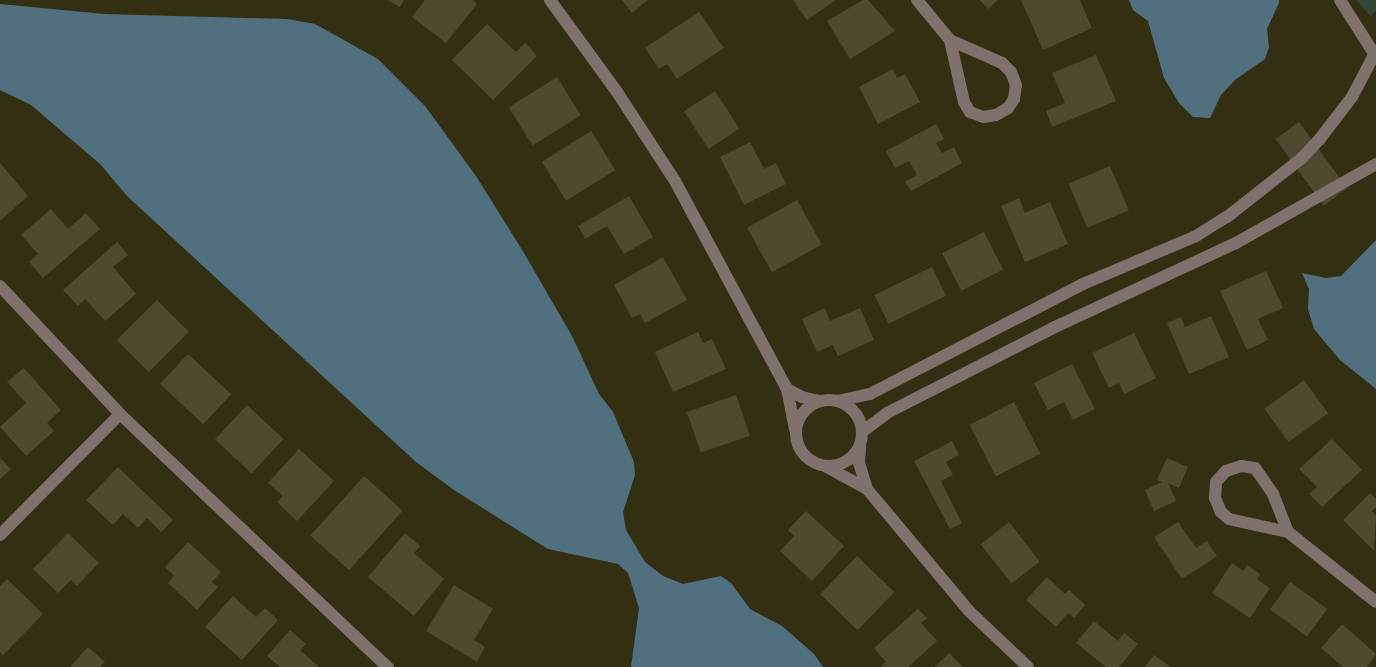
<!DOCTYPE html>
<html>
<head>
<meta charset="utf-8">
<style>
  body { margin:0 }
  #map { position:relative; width:1376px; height:667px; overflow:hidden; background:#332f13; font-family:"Open Sans",sans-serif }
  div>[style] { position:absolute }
  .green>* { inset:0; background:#334635 }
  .water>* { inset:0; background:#51707f }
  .building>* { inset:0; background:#4f4a2f; transform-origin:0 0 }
  .minor>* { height:12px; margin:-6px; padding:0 6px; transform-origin:6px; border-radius:6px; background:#7f716c }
  .minor>.ring { margin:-6px; padding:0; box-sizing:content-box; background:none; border:12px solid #7f716c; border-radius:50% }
  span { translate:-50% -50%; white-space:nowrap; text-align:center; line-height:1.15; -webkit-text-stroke:4px #19170b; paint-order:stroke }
</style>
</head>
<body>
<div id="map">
  <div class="green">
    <i style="clip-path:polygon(1356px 0,1376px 0,1376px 10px,1371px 17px)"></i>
  </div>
  <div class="water">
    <i style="clip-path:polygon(1129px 0,1279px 0,1279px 3px,1267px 29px,1269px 47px,1265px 59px,1235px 80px,1221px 95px,1210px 118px,1193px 117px,1179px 103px,1164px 78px,1148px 21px,1133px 10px)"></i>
    <i style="clip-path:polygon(0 4px,104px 14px,287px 19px,315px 24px,378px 59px,425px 106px,476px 176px,524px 253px,572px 336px,599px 394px,613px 412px,634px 462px,635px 475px,623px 512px,626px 530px,645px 562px,663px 576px,683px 584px,721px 576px,731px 583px,750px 609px,782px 626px,814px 654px,823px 667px,631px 667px,639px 608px,628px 573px,618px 564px,548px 549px,454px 490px,416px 462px,127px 196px,100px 164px,31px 105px,0 90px)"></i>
    <i style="clip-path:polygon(1376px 240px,1376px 389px,1340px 360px,1314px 329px,1308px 309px,1309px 289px,1302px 273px,1326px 278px,1341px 276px)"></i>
  </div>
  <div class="building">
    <i style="clip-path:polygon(387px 0,404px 0,400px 7px)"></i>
    <i style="clip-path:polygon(425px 0,473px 0,477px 4px,446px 43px,412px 17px)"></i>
    <i style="clip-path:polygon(622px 0,648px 0,632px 13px)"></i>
    <i style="clip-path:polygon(793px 0,836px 0,807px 20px)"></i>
    <i style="clip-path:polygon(863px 0,868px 0,895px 31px,850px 59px,827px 21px)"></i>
    <i style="clip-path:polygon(980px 0,998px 0,988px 9px)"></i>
    <i style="clip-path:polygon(1021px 0,1080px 0,1092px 28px,1043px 50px)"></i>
    <i style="clip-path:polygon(699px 12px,724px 48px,677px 79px,667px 64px,659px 69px,645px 48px)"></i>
    <i style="clip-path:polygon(487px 24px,516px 52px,525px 43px,537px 56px,493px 100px,452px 60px)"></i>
    <i style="clip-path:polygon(1096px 55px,1116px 101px,1052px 127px,1046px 111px,1065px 103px,1052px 73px)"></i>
    <i style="clip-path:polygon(893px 69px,897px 78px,905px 74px,920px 102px,878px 124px,859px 87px)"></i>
    <i style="left:557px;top:77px;width:45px;height:57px;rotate:58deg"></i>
    <i style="left:715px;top:91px;width:45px;height:37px;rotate:57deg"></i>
    <i style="left:1299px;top:122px;width:82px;height:29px;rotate:54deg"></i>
    <i style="clip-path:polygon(936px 124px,944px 139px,936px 143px,942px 153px,954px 147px,962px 163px,911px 191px,905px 182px,917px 175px,909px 161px,895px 168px,886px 151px)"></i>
    <i style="left:591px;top:131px;width:46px;height:58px;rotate:58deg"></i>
    <i style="clip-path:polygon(750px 142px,764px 169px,776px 163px,786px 184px,744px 205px,720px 157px)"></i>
    <i style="clip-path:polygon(0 163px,28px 196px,1px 220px,0 219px)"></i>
    <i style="left:1110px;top:166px;width:48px;height:45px;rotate:67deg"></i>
    <i style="clip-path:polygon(629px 196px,653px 237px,624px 254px,607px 226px,585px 239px,578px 226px)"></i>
    <i style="clip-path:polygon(1019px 198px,1025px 213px,1050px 202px,1068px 244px,1025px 262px,1001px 206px)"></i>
    <i style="left:797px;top:200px;width:51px;height:57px;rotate:61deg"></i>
    <i style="clip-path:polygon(51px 209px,68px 229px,86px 213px,100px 229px,43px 278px,29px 262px,38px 254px,21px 235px)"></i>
    <i style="left:984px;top:232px;width:42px;height:47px;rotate:63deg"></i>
    <i style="clip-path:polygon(117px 242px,128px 255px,113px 267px,136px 294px,105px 321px,85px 299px,78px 306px,63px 290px)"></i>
    <i style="clip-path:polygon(663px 257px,687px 300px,645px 323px,640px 314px,632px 318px,614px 285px)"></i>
    <i style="left:932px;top:267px;width:32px;height:64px;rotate:64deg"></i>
    <i style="clip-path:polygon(1266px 271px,1283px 308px,1258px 319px,1268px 340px,1247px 350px,1220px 291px)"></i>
    <i style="left:157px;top:300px;width:45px;height:57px;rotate:45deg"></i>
    <i style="clip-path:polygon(825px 308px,830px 321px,860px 308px,874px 340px,838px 356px,833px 345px,817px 352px,802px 319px)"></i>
    <i style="clip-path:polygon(1211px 316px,1229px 357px,1189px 374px,1167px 323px,1181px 317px,1185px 327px)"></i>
    <i style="clip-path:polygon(698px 332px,703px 343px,712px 339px,726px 369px,673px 392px,655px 352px)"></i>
    <i style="clip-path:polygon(1134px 333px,1156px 378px,1124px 394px,1119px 383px,1109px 388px,1092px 353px)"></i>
    <i style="left:188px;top:354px;width:59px;height:41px;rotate:43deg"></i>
    <i style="clip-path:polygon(1072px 364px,1095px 409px,1073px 420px,1064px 402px,1048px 410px,1034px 383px)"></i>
    <i style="clip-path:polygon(24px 368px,61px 410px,47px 423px,54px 431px,26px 456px,0 427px,26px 403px,7px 382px)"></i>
    <i style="left:1304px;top:380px;width:41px;height:49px;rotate:54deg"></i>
    <i style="left:736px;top:395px;width:43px;height:52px;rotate:71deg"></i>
    <i style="left:1014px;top:402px;width:58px;height:50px;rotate:63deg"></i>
    <i style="left:247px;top:405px;width:50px;height:47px;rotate:43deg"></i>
    <i style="clip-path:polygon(1332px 439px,1362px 470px,1322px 507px,1309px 494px,1317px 487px,1299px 469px)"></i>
    <i style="clip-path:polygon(952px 441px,959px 455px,946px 462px,953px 475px,941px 481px,962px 523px,950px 529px,914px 461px)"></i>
    <i style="clip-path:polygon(299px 449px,334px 481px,297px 521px,277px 502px,283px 496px,268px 483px)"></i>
    <i style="clip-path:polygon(0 458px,11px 469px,0 479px)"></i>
    <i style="clip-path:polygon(1167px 458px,1188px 467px,1179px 488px,1168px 483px,1176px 501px,1154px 511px,1145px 490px,1162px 482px,1157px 480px)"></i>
    <i style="clip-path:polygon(118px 467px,173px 520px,161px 532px,147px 518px,138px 528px,123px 514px,113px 525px,86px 500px)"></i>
    <i style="left:364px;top:476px;width:52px;height:80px;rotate:42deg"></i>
    <i style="clip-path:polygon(1370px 493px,1376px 499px,1376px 507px,1372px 511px,1376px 516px,1374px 551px,1343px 520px)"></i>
    <i style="clip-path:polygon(806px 511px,844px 546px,812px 581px,780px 551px,794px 536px,788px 530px)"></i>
    <i style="left:1009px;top:522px;width:50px;height:36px;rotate:52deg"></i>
    <i style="clip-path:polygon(1178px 522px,1196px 548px,1207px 541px,1217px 556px,1182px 579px,1154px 537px)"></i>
    <i style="clip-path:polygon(68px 533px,99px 563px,77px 586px,71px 580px,58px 593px,33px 569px)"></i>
    <i style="clip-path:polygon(405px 533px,420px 546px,414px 553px,444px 579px,414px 616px,368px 577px)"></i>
    <i style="clip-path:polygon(188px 542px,221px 572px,212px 582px,218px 587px,197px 610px,168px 583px,174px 576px,165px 567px)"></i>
    <i style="left:857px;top:556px;width:52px;height:53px;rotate:44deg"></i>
    <i style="clip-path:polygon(1232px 563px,1243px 571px,1247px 565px,1260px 574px,1257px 579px,1270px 588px,1250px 618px,1212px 593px)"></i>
    <i style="clip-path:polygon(1047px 577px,1065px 594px,1069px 590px,1085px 605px,1074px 618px,1068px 613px,1056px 627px,1026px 600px)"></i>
    <i style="clip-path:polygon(7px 579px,43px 614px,3px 655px,0 652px,0 586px)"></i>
    <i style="left:1290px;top:582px;width:46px;height:34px;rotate:36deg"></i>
    <i style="clip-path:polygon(454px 585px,493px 609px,474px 640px,485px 647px,477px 662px,426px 631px)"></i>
    <i style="clip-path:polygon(233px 596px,256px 617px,265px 608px,278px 620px,242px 660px,205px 627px)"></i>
    <i style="clip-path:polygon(918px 609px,927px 618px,921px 623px,937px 641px,908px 667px,881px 667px,886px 662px,874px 648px)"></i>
    <i style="clip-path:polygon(1094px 621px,1118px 641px,1124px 633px,1138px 644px,1119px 667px,1106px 667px,1076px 643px)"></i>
    <i style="clip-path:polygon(1342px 624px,1376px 654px,1367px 667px,1343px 667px,1321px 648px)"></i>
    <i style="clip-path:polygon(290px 630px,306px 644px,300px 650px,319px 667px,280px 667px,267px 656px)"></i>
    <i style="clip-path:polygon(88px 647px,105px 662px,100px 667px,70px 667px)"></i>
    <i style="clip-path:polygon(949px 653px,963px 667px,935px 667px)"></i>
    <i style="clip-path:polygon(1154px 655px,1171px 667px,1145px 667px)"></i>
  </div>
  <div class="minor">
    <i style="left:550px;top:0;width:114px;rotate:53.9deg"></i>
    <i style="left:617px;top:92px;width:106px;rotate:56.9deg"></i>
    <i style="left:675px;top:181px;width:236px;rotate:61.7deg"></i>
    <i style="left:917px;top:0;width:52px;rotate:50.5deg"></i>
    <i style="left:950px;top:40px;width:64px;rotate:77.3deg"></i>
    <i style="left:964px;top:102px;width:12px;rotate:59deg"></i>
    <i style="left:970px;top:112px;width:14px;rotate:21deg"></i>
    <i style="left:983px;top:117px;width:13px;rotate:-9deg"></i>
    <i style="left:996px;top:115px;width:14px;rotate:-30deg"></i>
    <i style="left:1008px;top:108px;width:11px;rotate:-56deg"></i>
    <i style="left:1014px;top:99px;width:14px;rotate:-82deg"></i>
    <i style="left:1016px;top:85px;width:14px;rotate:-111deg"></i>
    <i style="left:1011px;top:72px;width:13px;rotate:-135deg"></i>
    <i style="left:1002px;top:63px;width:57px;rotate:-156.1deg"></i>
    <i style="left:1340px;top:0;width:62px;rotate:57.6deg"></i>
    <i style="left:0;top:286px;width:175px;rotate:46.8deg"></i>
    <i style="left:120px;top:414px;width:369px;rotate:43.4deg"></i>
    <i class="ring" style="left:796px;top:400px;width:54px;height:54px"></i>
    <i style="left:837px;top:401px;width:34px;rotate:-12deg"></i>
    <i style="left:870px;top:394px;width:240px;rotate:-27.3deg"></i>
    <i style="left:1083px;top:284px;width:123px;rotate:-23deg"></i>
    <i style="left:1196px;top:236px;width:36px;rotate:-32deg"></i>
    <i style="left:1227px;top:217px;width:95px;rotate:-38.2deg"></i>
    <i style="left:1302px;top:158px;width:25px;rotate:-47deg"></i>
    <i style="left:1319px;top:140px;width:54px;rotate:-52.5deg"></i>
    <i style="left:1352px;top:97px;width:45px;rotate:-62.3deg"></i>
    <i style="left:795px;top:429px;width:41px;rotate:-101.3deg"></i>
    <i style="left:787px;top:389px;width:17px;rotate:28deg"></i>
    <i style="left:802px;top:397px;width:18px;rotate:13deg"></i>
    <i style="left:862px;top:432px;width:31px;rotate:-37deg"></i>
    <i style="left:887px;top:413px;width:189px;rotate:-27.1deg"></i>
    <i style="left:1055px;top:327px;width:200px;rotate:-24.9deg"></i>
    <i style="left:1236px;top:243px;width:161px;rotate:-29.4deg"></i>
    <i style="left:825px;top:466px;width:48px;rotate:28.7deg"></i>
    <i style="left:867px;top:489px;width:28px;rotate:-107deg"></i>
    <i style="left:859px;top:462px;width:16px;rotate:-86deg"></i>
    <i style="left:867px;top:489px;width:159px;rotate:50.1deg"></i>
    <i style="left:969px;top:611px;width:81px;rotate:43.5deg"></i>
    <i style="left:1288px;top:532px;width:60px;rotate:-167.6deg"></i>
    <i style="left:1229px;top:519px;width:11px;rotate:-139deg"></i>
    <i style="left:1221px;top:512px;width:15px;rotate:-113deg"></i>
    <i style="left:1215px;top:498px;width:16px;rotate:-86deg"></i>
    <i style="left:1216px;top:482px;width:15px;rotate:-48deg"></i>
    <i style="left:1226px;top:471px;width:16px;rotate:-18deg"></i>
    <i style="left:1241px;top:466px;width:14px;rotate:8deg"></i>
    <i style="left:1255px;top:468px;width:32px;rotate:55deg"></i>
    <i style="left:1273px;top:494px;width:41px;rotate:68.5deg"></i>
    <i style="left:1288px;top:532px;width:112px;rotate:38.5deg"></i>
    <i style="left:0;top:535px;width:170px;rotate:-45.2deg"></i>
  </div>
</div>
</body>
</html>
